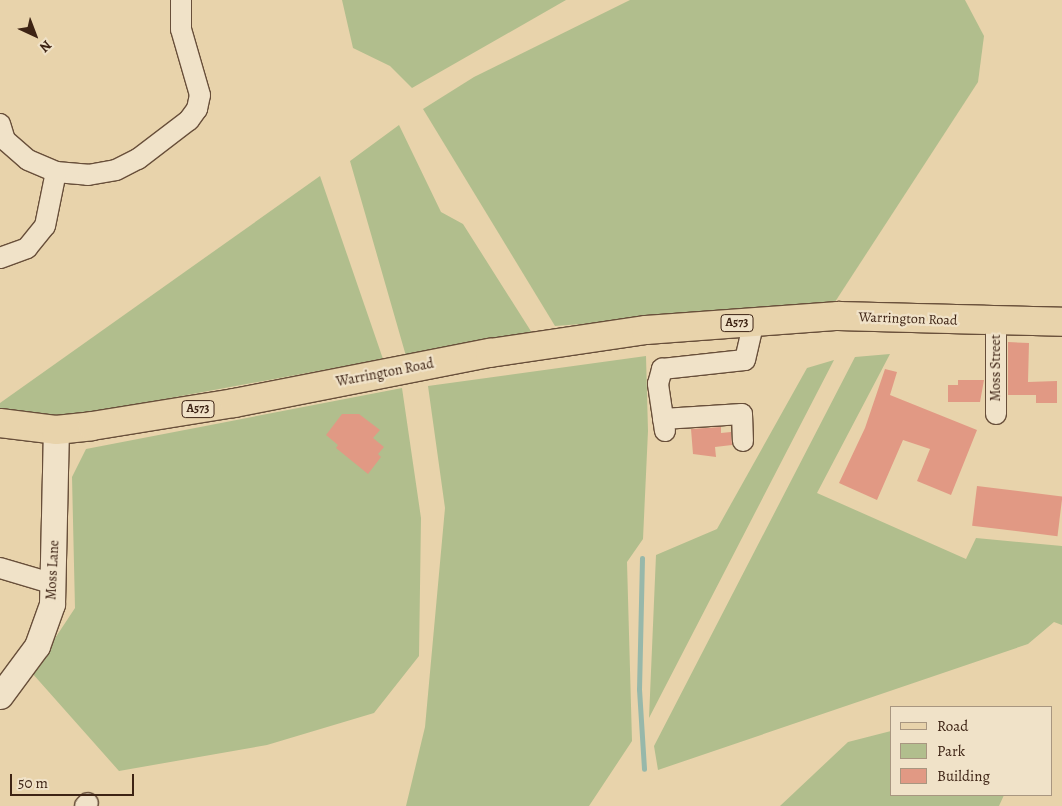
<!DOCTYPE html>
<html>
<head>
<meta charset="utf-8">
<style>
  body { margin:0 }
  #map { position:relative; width:1062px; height:806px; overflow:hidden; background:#e8d3ab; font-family:Alegreya,serif }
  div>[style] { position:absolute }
  .green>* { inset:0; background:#b1be8d }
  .stream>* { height:5px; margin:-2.5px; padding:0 2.5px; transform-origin:2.5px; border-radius:2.5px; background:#97b8aa }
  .building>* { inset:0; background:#e19984; transform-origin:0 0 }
  .roads { filter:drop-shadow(1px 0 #684f3a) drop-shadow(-1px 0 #684f3a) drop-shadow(0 1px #684f3a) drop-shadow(0 -1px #684f3a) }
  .minor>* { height:20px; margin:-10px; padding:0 10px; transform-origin:10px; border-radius:10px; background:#f0e2c8 }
  .tertiary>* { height:25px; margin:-12.5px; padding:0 12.5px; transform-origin:12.5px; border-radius:12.5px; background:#f0e2c8 }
  .primary>* { height:28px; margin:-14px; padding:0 14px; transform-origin:14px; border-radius:14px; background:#e8d3ab }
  span { translate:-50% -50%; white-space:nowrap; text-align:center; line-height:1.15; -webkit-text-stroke:4.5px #f0e2c8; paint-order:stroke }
  .shield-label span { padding:1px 4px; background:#f0e2c8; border:1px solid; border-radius:4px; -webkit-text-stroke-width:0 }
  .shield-label { font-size:12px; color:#3d2314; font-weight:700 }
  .street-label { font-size:14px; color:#3d2314 }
  .legend { position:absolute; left:890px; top:706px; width:162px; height:90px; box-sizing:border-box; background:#f0e2c8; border:1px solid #a89680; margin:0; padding:6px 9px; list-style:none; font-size:15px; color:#3d2314 }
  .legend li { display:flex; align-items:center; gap:10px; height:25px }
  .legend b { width:25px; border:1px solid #a89680 }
  .north { position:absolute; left:10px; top:10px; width:50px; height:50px; -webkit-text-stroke:4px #f0e2c8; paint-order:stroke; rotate:137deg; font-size:14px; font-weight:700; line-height:20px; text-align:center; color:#3d2314 }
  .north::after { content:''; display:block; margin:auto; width:18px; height:22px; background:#3d2314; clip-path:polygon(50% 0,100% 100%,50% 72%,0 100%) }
  .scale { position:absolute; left:10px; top:774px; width:124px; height:22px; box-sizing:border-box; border:2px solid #3d2314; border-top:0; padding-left:6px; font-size:15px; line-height:18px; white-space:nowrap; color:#3d2314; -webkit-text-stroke:4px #f0e2c8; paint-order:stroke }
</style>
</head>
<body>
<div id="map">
  <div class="green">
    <i style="clip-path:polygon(342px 0,566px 0,412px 88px,390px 66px,353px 48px)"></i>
    <i style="clip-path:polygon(630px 0,965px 0,984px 36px,978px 82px,833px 305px,555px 326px,423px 109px,474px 77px)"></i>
    <i style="clip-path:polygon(399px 125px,441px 212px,463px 224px,534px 336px,406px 356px,350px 161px)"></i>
    <i style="clip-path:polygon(320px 176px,383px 359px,56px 419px,0 411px,0 403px)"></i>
    <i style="clip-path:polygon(890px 354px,817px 493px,966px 559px,976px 538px,1062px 546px,1062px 625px,1054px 622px,1028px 644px,658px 770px,654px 746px,855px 357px)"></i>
    <i style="clip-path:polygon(646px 356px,648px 431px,643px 539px,627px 562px,632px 741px,589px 806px,406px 806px,425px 727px,445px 508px,428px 386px)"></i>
    <i style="clip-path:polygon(834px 360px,649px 718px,656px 555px,717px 529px,807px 368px)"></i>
    <i style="clip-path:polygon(402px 388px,421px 518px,419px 656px,374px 713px,267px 745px,119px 771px,32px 673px,75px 608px,72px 477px,86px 449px)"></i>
    <i style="clip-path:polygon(891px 731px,891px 795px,1004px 795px,999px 806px,780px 806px,848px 742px)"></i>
  </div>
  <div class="stream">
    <i style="left:642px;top:558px;width:131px;rotate:91.3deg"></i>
    <i style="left:639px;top:689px;width:80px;rotate:86.4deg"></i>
  </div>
  <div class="building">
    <i style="clip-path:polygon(1008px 342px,1029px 343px,1028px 382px,1057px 381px,1057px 403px,1036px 403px,1036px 395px,1008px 395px)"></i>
    <i style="clip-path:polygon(885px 369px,897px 372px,890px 395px,977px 430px,951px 495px,917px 481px,930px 449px,903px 440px,877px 500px,839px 483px,865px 428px)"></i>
    <i style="clip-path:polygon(958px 380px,984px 380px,980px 402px,948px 402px,948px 385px,958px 385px)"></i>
    <i style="clip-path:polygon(342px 414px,359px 414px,380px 430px,373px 438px,384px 447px,378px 454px,381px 457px,368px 474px,336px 448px,338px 445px,326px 435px)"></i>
    <i style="clip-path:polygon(721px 427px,721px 433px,731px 432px,732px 445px,715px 447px,716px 457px,693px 454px,691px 429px)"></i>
    <i style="left:977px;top:486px;width:86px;height:40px;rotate:7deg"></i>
  </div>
  <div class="roads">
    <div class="minor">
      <i style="left:0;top:124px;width:17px;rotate:73deg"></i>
      <i style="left:5px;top:140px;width:30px;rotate:41deg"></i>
      <i style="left:28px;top:160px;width:30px;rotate:23deg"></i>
      <i style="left:56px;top:172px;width:32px;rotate:5deg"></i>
      <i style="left:88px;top:175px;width:28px;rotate:-10deg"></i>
      <i style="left:116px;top:170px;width:25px;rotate:-27deg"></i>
      <i style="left:138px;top:159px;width:64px;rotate:-37.4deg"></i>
      <i style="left:189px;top:120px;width:14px;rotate:-54deg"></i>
      <i style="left:197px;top:109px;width:14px;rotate:-78deg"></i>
      <i style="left:200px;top:95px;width:69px;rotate:-106.1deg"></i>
      <i style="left:181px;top:29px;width:29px;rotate:-90deg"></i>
      <i style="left:0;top:258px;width:29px;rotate:-20deg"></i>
      <i style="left:27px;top:248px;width:28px;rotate:-51deg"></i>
      <i style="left:45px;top:226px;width:55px;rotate:-78.5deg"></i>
      <i style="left:996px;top:414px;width:92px;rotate:-90deg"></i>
      <i style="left:663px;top:419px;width:79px;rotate:-3.6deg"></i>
      <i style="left:742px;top:414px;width:27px;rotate:88deg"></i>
      <i style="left:665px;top:431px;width:48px;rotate:-98.5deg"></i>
      <i style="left:658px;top:384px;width:16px;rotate:-75deg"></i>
      <i style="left:662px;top:369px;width:83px;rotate:-6.2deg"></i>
      <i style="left:745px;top:360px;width:40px;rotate:-77deg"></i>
      <i style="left:0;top:568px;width:56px;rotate:16.5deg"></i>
      <i style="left:85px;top:806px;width:4px;rotate:-45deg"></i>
    </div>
    <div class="tertiary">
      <i style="left:0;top:696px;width:62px;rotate:-53.5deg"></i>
      <i style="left:37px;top:646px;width:45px;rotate:-70.3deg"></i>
      <i style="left:52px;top:604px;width:174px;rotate:-88.7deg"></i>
    </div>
    <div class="primary">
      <i style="left:0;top:423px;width:56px;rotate:7.1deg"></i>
      <i style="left:56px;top:430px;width:36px;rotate:-6deg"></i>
      <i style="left:92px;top:426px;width:144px;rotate:-9.2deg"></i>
      <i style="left:234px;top:403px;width:261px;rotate:-11.1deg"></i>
      <i style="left:490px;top:353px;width:158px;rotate:-8.4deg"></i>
      <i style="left:646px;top:330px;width:193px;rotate:-4.2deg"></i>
      <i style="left:838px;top:316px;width:224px;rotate:1.5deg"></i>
    </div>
  </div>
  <div class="shield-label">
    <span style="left:737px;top:323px">A573</span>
    <span style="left:198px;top:409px">A573</span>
  </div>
  <div class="street-label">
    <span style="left:908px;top:319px;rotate:2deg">Warrington Road</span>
    <span style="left:996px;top:368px;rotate:-90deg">Moss Street</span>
    <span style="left:385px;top:373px;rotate:-11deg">Warrington Road</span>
    <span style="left:53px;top:570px;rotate:-87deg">Moss Lane</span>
  </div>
  <ul class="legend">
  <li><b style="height:6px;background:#e8d3ab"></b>Road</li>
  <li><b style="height:14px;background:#b1be8d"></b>Park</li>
  <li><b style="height:14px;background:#e19984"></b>Building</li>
  </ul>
  <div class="north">N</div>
  <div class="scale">50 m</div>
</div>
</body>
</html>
